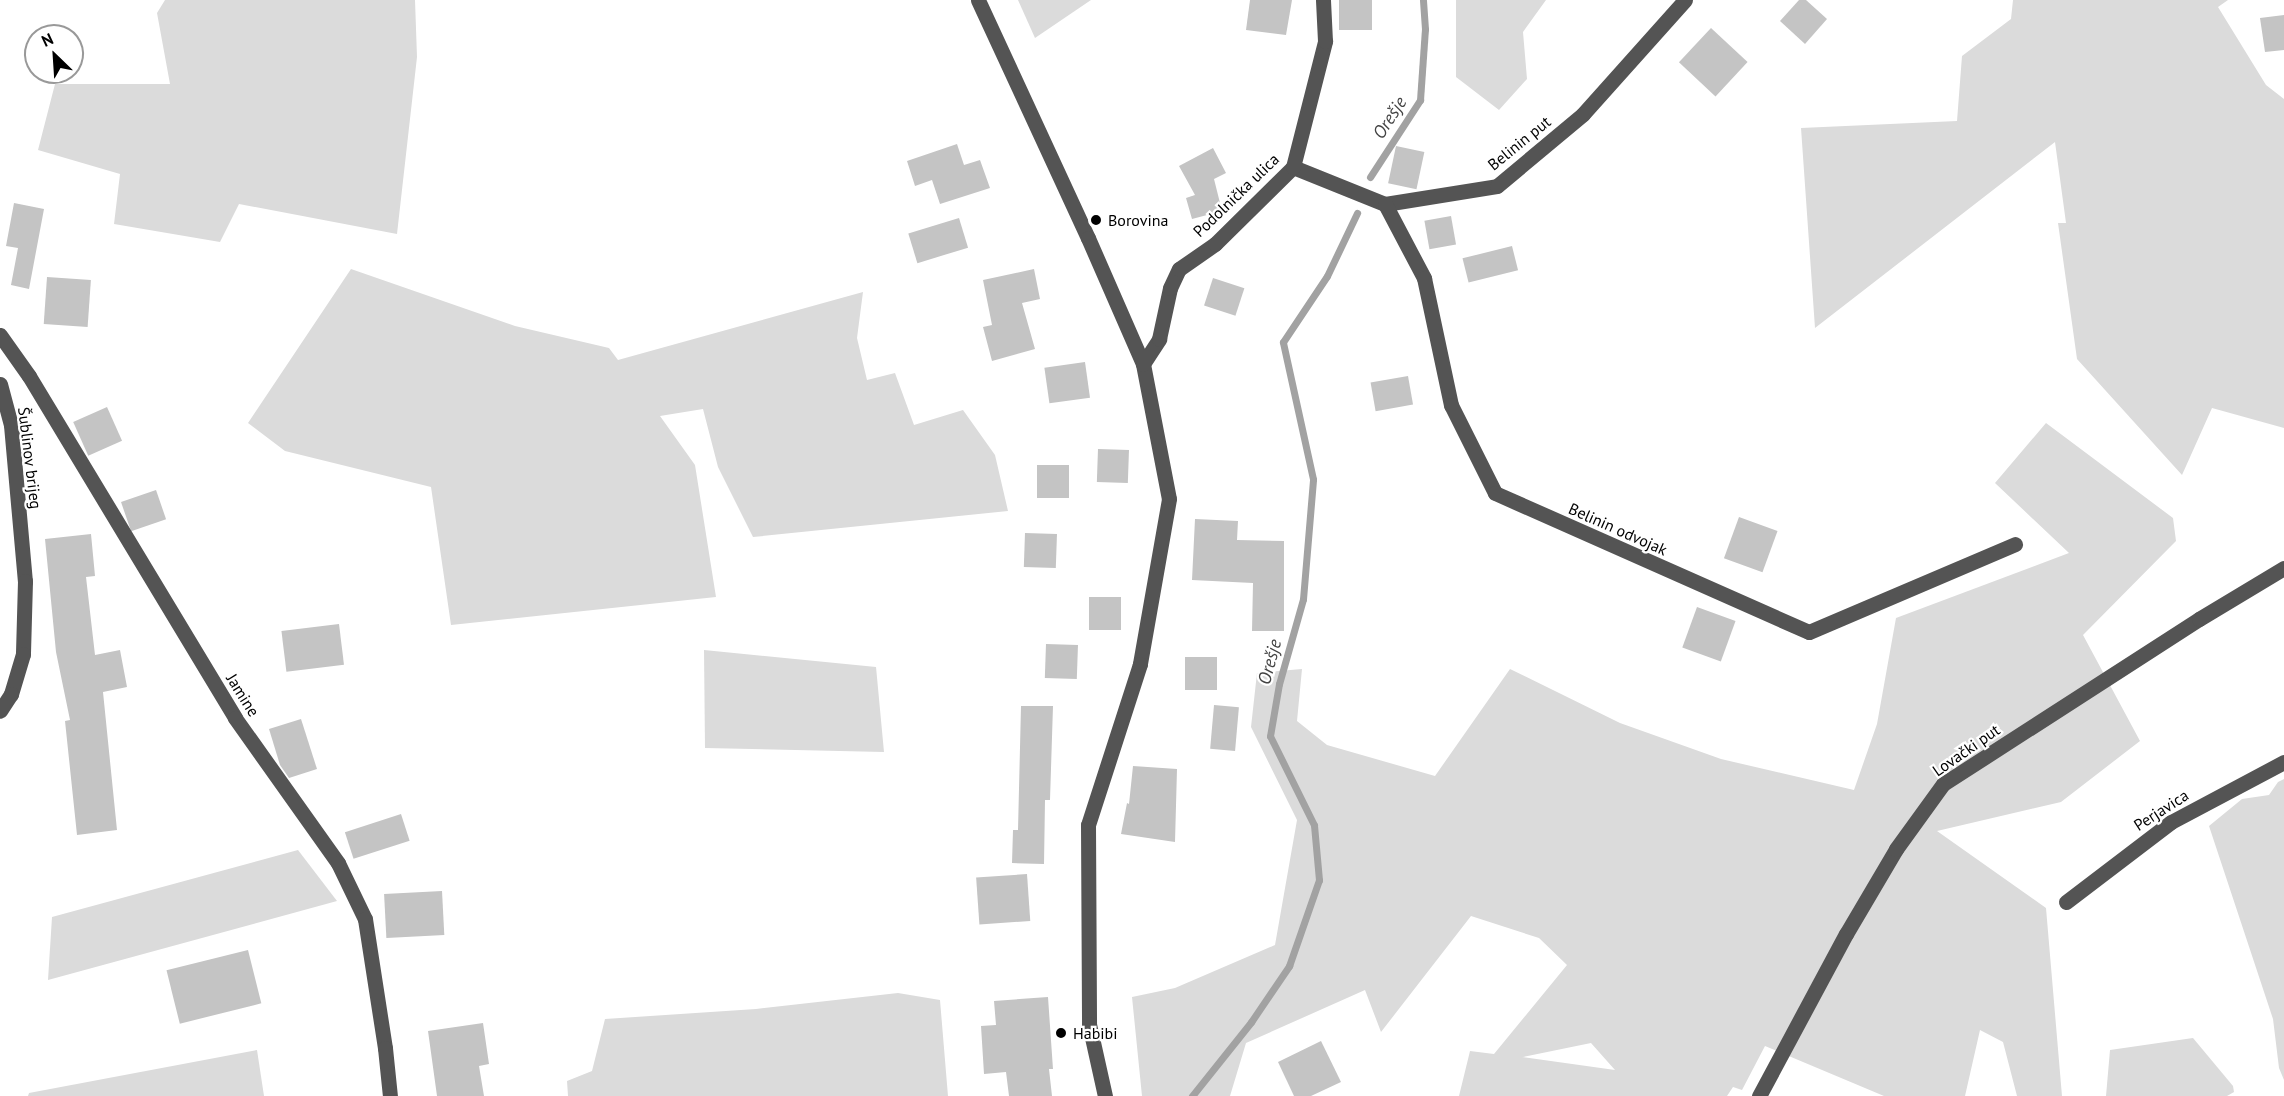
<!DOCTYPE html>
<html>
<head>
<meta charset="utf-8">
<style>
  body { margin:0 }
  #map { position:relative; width:2284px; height:1096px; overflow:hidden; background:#fff; font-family:"PT Sans",sans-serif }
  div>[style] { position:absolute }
  .green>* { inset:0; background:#dbdbdb }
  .stream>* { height:7px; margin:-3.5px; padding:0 3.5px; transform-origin:3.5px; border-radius:3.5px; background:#a2a2a2 }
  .building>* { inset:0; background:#c4c4c4; transform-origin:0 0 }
  .minor>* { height:15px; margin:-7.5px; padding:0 7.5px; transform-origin:7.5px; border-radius:7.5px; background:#545454 }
  .dots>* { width:16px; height:16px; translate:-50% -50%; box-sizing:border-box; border:3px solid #fff; border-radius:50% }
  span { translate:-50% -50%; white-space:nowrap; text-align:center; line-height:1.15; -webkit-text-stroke:4.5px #fff; paint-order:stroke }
  .street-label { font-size:16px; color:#000 }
  .poi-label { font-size:16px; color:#000 }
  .left { translate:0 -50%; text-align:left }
  .water-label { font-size:18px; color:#434343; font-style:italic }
  .north { position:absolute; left:24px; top:24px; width:60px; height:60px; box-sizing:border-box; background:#fff; border:2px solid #999; border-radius:50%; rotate:335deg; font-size:16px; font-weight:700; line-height:24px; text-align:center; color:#000 }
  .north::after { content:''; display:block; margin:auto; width:21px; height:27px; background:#000; clip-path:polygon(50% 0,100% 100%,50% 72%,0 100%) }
</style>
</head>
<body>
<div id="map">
  <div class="green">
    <i style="clip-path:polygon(165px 0,415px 0,417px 57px,397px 234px,239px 204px,220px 242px,114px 224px,120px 174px,38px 150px,55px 84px,170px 84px,157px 13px)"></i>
    <i style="clip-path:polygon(1018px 0,1091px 0,1035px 38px)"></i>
    <i style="clip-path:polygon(1456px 0,1546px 0,1523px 32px,1527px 79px,1499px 110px,1456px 77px)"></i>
    <i style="clip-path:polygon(2013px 0,2228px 0,2218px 7px,2266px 85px,2284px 99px,2284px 428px,2212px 408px,2182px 475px,2077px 359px,2058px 223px,2066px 223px,2055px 142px,1815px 328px,1801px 128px,1957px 121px,1962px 56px,2011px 19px)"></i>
    <i style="clip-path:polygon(351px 269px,515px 326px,609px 348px,618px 360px,863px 292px,857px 338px,867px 380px,895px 373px,914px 425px,963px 410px,995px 455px,1008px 511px,753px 537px,718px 467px,703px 409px,660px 416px,695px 465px,716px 597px,451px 625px,431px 487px,285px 451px,248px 423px)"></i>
    <i style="clip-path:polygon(evenodd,2046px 423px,2173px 518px,2176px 541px,2083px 635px,2140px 741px,2061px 802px,1937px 831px,2046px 908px,2062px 1096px,2017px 1096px,2003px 1042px,1980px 1030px,1965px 1096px,1884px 1096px,1765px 1046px,1742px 1090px,1733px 1087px,1727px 1096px,1459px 1096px,1470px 1051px,1494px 1054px,1567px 965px,1539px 938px,1471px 916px,1381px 1032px,1365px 990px,1246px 1043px,1230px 1096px,1142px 1096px,1132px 997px,1175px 988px,1275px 945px,1297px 820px,1251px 727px,1257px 673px,1302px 669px,1297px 721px,1327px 745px,1435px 776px,1510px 669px,1620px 723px,1721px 759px,1854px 790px,1877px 724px,1896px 618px,2069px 553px,1995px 483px,2046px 423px,1591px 1043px,1615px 1070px,1522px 1057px,1523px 1057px,1591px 1043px)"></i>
    <i style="clip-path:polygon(704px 650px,876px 667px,884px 752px,705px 748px)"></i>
    <i style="clip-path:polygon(2284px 779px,2284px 1080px,2279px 1068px,2273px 1019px,2209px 826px,2242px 799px,2269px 795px,2278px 782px)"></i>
    <i style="clip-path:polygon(298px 850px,337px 901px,48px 980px,52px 917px)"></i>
    <i style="clip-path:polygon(898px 993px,940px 1000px,948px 1096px,568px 1096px,567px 1081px,592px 1071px,605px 1019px,756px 1009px)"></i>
    <i style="clip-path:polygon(2193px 1038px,2233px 1086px,2234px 1092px,2227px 1096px,2106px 1096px,2110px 1050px)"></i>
    <i style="clip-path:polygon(257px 1050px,264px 1096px,28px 1096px,29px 1093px)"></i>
  </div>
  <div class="stream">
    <i style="left:1370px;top:177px;width:92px;rotate:-57deg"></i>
    <i style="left:1420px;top:100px;width:71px;rotate:-86deg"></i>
    <i style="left:1425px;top:29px;width:29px;rotate:-94deg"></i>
    <i style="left:1192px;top:1096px;width:95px;rotate:-51.4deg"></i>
    <i style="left:1251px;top:1022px;width:68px;rotate:-55.8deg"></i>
    <i style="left:1289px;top:966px;width:91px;rotate:-70.8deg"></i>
    <i style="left:1319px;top:880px;width:55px;rotate:-95.2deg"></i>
    <i style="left:1314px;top:825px;width:99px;rotate:-116.3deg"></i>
    <i style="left:1270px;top:736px;width:53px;rotate:-80.2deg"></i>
    <i style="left:1279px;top:684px;width:88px;rotate:-74.2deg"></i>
    <i style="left:1303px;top:599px;width:120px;rotate:-85.2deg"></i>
    <i style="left:1313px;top:479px;width:140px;rotate:-102.4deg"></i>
    <i style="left:1283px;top:342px;width:79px;rotate:-56.3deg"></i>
    <i style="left:1327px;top:276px;width:70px;rotate:-64.5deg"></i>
  </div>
  <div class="building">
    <i style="clip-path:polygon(1250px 0,1292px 0,1286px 35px,1246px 30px)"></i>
    <i style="left:1339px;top:0;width:33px;height:30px"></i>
    <i style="clip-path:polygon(1799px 0,1806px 0,1827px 19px,1805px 44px,1780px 21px)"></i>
    <i style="clip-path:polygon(2284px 15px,2284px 50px,2265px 52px,2260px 18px)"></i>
    <i style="left:1711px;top:28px;width:50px;height:47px;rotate:43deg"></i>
    <i style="clip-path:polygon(957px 144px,964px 165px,980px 160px,990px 188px,940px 204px,932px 180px,915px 186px,907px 161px)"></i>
    <i style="left:1396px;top:146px;width:29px;height:38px;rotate:12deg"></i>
    <i style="clip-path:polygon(1213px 148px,1226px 173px,1214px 179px,1222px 211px,1192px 219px,1186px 198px,1195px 195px,1179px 166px)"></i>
    <i style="clip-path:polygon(14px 203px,44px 209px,29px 289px,11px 285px,18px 248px,6px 246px)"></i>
    <i style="left:1451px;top:216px;width:29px;height:27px;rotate:80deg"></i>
    <i style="left:959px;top:218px;width:31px;height:53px;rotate:73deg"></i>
    <i style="left:1512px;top:246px;width:25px;height:51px;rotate:76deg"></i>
    <i style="clip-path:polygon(1034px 269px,1040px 299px,1022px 303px,1035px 349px,992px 361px,983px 327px,992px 325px,983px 280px)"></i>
    <i style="left:47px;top:277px;width:44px;height:47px;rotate:4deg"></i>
    <i style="left:1213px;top:278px;width:33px;height:29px;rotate:18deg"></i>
    <i style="left:1085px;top:362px;width:36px;height:41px;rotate:82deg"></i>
    <i style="left:1408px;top:376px;width:29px;height:38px;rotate:80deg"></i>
    <i style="left:107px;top:407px;width:37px;height:37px;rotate:66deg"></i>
    <i style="left:1098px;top:449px;width:31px;height:33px;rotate:2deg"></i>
    <i style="left:1037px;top:465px;width:32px;height:33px"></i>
    <i style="left:156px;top:490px;width:31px;height:37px;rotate:71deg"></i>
    <i style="left:1739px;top:517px;width:41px;height:44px;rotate:20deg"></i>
    <i style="clip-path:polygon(1195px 519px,1238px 521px,1237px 540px,1284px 541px,1284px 631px,1252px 631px,1253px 583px,1192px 580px)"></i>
    <i style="left:1025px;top:533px;width:32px;height:34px;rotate:2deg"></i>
    <i style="clip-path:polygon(91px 534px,95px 576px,86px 577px,95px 655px,120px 650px,127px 687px,103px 692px,117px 830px,77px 835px,65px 721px,70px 720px,56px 652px,45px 539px)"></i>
    <i style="left:1089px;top:597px;width:32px;height:33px"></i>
    <i style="left:1697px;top:607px;width:41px;height:43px;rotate:20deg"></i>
    <i style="left:339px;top:624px;width:41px;height:58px;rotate:83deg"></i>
    <i style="left:1046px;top:644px;width:32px;height:34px;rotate:2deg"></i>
    <i style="left:1185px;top:657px;width:32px;height:33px"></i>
    <i style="left:1214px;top:705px;width:25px;height:44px;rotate:5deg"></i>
    <i style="clip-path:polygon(1021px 706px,1053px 706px,1050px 800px,1045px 800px,1044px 864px,1012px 863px,1013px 830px,1018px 830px)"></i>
    <i style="clip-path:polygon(301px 719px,317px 769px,289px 778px,280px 765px,269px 729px)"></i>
    <i style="clip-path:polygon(1133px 766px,1177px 769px,1175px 842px,1121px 834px,1127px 803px,1129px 804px)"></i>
    <i style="left:401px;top:814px;width:28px;height:59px;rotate:72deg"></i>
    <i style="left:1027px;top:874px;width:47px;height:51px;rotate:86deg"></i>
    <i style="left:442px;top:891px;width:44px;height:58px;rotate:87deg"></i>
    <i style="left:248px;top:950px;width:55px;height:84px;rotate:76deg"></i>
    <i style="clip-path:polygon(1048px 997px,1053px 1069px,1049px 1069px,1052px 1096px,1009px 1096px,1006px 1072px,984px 1074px,981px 1026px,996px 1025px,994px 1001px)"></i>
    <i style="clip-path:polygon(483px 1023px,489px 1064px,479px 1066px,484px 1096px,437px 1096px,428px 1031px)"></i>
    <i style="clip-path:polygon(1321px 1041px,1341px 1082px,1311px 1096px,1294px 1096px,1278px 1062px)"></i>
  </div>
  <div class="minor">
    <i style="left:978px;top:0;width:262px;rotate:65.2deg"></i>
    <i style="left:1088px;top:238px;width:137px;rotate:66.4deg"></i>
    <i style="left:1143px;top:364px;width:137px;rotate:79.1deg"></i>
    <i style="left:1169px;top:499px;width:168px;rotate:100deg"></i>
    <i style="left:1140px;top:664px;width:169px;rotate:107.9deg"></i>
    <i style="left:1088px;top:825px;width:199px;rotate:89.7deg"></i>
    <i style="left:1089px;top:1024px;width:74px;rotate:77.5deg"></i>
    <i style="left:1293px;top:167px;width:99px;rotate:21.9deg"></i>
    <i style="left:1385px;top:204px;width:113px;rotate:-9.1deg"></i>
    <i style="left:1497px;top:186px;width:112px;rotate:-39.9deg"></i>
    <i style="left:1583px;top:114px;width:153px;rotate:-48.2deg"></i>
    <i style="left:1385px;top:204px;width:84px;rotate:62.2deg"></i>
    <i style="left:1424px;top:278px;width:130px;rotate:78deg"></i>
    <i style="left:1451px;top:405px;width:98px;rotate:63.4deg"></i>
    <i style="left:1495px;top:493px;width:343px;rotate:23.9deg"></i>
    <i style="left:1809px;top:632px;width:224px;rotate:-23.1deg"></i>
    <i style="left:0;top:335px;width:50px;rotate:54.7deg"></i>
    <i style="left:29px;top:376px;width:399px;rotate:58.9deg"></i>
    <i style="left:235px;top:718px;width:178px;rotate:54.6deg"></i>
    <i style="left:338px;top:863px;width:62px;rotate:64.3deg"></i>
    <i style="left:365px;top:919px;width:131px;rotate:81.2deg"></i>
    <i style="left:385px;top:1048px;width:48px;rotate:84.1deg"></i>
    <i style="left:1143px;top:364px;width:30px;rotate:-57deg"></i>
    <i style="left:1159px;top:339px;width:52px;rotate:-77.8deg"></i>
    <i style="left:1170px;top:288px;width:21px;rotate:-65deg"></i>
    <i style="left:1179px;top:269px;width:44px;rotate:-34.8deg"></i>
    <i style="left:1215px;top:244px;width:110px;rotate:-44.6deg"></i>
    <i style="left:1293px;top:167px;width:130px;rotate:-75.7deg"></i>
    <i style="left:1325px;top:41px;width:41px;rotate:-92.8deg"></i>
    <i style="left:0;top:384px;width:42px;rotate:75deg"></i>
    <i style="left:11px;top:425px;width:157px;rotate:84.9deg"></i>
    <i style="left:25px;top:581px;width:73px;rotate:91.6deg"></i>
    <i style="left:23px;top:654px;width:42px;rotate:106.7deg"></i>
    <i style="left:11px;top:694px;width:20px;rotate:123deg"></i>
    <i style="left:2066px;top:902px;width:132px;rotate:-37.3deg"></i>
    <i style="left:2171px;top:822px;width:128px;rotate:-28deg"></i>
    <i style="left:1759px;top:1096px;width:184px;rotate:-61.8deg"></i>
    <i style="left:1846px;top:934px;width:99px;rotate:-59.5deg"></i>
    <i style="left:1896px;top:849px;width:80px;rotate:-54.1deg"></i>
    <i style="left:1943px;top:784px;width:305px;rotate:-32.8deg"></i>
    <i style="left:2199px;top:619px;width:99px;rotate:-31deg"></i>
  </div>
  <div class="dots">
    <i style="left:1096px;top:220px;background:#000"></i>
    <i style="left:1061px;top:1033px;background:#000"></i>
  </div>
  <div class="street-label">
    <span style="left:1519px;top:143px;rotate:-39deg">Belinin put</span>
    <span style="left:1236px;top:195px;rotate:-44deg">Podolnička ulica</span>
    <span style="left:30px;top:458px;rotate:83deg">Šublinov brijeg</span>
    <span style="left:1618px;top:529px;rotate:24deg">Belinin odvojak</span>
    <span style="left:243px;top:695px;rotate:58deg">Jamine</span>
    <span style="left:1966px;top:750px;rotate:-35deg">Lovački put</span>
    <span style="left:2161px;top:810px;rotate:-33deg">Perjavica</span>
  </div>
  <div class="poi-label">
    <span class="left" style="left:1108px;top:220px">Borovina</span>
    <span class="left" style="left:1073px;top:1033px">Habibi</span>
  </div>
  <div class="water-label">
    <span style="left:1390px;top:118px;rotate:-57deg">Orešje</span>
    <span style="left:1270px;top:662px;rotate:-75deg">Orešje</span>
  </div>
  <div class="north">N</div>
</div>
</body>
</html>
